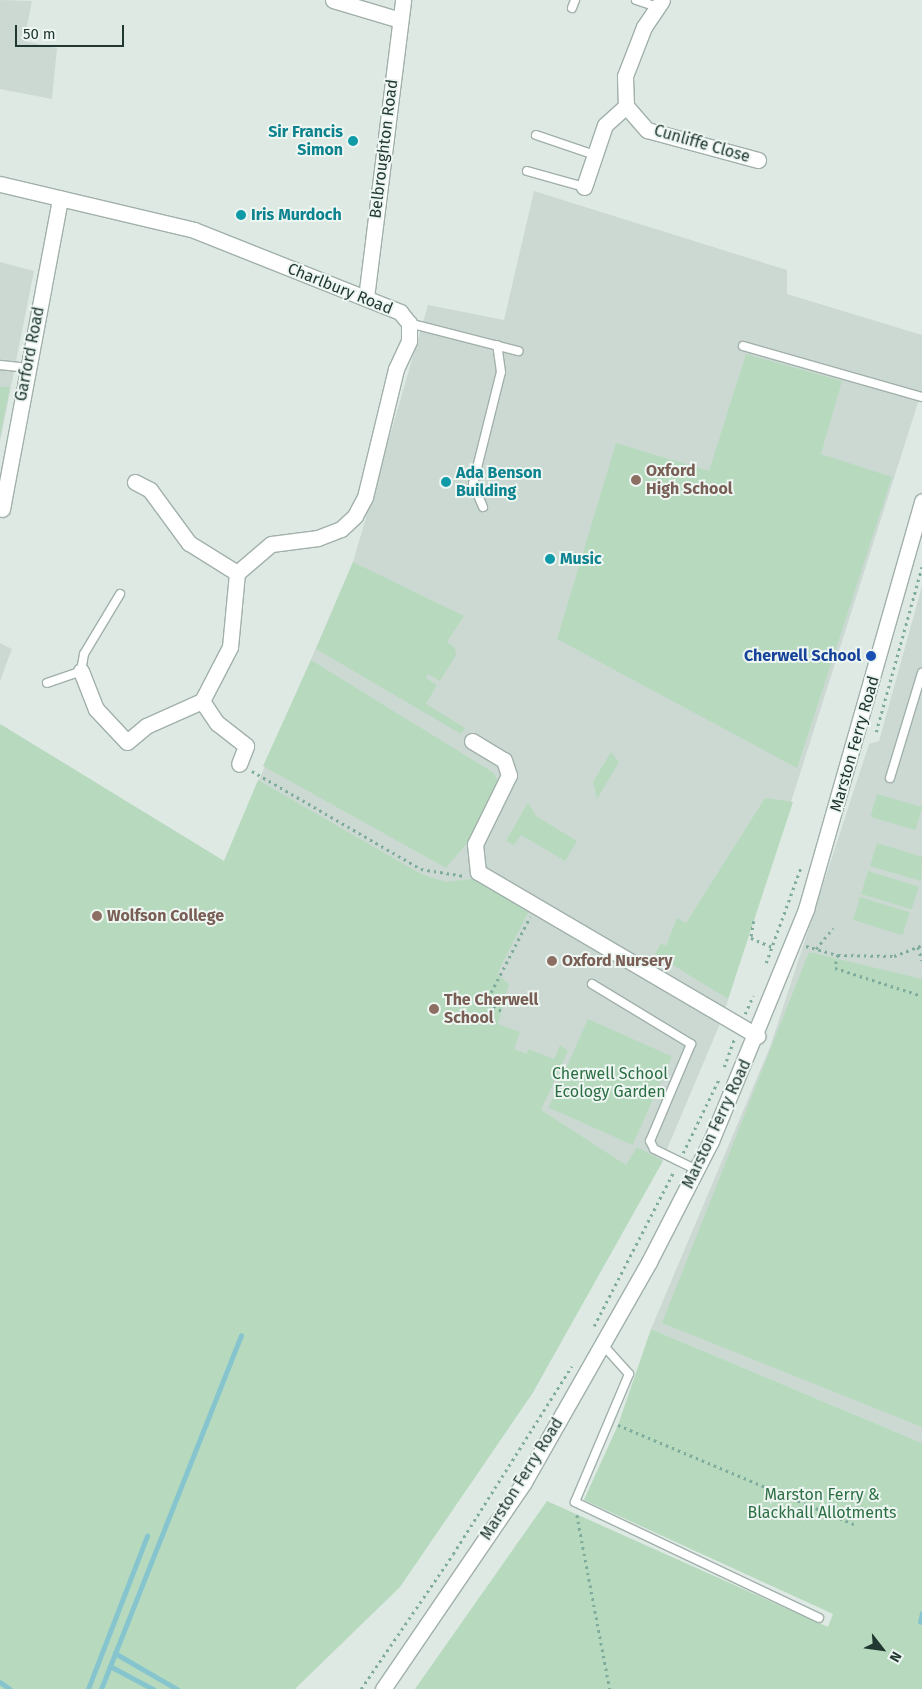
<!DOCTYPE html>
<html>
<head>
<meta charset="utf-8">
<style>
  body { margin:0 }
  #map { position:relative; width:922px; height:1689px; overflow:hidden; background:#dee9e4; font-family:"Fira Sans",sans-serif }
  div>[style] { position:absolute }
  .built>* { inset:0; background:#ccd9d3 }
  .green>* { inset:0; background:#b7dabf; transform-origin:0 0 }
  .stream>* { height:4.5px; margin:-2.25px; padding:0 2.25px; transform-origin:2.25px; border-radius:2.25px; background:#87c5ce }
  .path>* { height:2.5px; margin-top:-1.25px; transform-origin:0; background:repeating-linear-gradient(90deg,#7fac9c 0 2.5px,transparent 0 6.5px) }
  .roads { filter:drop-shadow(1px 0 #a1b0ab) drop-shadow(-1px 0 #a1b0ab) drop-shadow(0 1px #a1b0ab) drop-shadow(0 -1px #a1b0ab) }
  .service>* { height:8px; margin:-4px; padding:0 4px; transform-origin:4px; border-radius:4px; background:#fff }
  .minor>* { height:15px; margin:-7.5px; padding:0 7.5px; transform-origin:7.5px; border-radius:7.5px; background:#fff }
  .secondary>* { height:15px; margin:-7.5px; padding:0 7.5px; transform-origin:7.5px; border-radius:7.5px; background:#fff }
  .dots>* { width:14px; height:14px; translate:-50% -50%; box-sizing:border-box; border:2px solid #eef6f2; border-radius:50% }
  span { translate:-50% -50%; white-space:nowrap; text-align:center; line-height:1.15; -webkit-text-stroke:4px #eef6f2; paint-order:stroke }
  .culture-label { font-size:16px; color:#0d838f; font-weight:700 }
  .right { translate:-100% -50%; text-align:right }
  .left { translate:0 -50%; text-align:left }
  .street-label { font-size:16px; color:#203831 }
  .education-label { font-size:16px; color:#785e54; font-weight:700 }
  .transit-label { font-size:16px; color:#164399; font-weight:700 }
  .park-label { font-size:16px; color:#2c6e43 }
  .north { position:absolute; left:857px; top:1624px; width:50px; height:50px; -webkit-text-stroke:4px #eef6f2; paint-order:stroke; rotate:120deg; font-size:14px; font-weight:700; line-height:20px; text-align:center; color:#203831 }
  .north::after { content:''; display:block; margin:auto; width:18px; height:22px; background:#203831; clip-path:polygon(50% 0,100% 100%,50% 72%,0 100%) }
  .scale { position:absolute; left:15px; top:25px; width:109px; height:22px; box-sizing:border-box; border:2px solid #203831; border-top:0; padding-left:6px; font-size:15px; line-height:18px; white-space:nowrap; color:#203831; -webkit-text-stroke:4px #eef6f2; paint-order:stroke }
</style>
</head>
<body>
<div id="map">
  <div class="built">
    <i style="clip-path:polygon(0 0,32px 1px,24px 41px,57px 48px,52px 99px,0 89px)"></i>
    <i style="clip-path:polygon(534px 191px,787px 270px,787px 294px,922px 335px,922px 390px,722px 1019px,662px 1161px,532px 1394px,0 724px,224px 861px,353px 562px,428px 305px,504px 320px)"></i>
    <i style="clip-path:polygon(0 262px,34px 271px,0 442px)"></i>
    <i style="clip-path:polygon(922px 586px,922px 1443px,651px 1329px,770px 1047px,869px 744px,879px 741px)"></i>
    <i style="clip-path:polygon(0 643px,12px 649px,0 681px)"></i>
  </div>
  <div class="green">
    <i style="clip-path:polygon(746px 354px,842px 381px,821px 454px,892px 477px,797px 768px,557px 639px,616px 443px,709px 471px)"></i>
    <i style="clip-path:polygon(0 387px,10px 387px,0 437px)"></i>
    <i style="clip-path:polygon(353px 562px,464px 616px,447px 642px,455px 648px,456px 655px,440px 681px,428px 674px,426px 678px,437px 685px,426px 704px,465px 728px,461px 734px,316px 649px)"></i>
    <i style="clip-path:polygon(311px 660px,494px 773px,498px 782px,473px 836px,446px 868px,263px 766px)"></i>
    <i style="clip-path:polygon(0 724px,224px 861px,258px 780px,421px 874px,446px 882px,478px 878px,530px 909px,497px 974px,509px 984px,498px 1024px,520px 1032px,514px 1049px,527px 1054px,528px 1049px,554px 1059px,560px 1045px,568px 1051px,541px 1110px,626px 1165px,637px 1147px,663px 1161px,532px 1394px,400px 1587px,295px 1689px,0 1689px)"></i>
    <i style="clip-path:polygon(611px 752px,619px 762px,597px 799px,593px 782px)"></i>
    <i style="left:877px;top:794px;width:47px;height:24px;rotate:16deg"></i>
    <i style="clip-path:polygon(765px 798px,793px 802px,728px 999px,655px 954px,661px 943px,666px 946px,677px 918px,686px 923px)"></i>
    <i style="clip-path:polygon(528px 802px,536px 816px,577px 841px,565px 861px,521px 835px,514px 845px,506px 841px)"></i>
    <i style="clip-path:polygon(877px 843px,922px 857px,921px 881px,870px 866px)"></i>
    <i style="left:868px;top:871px;width:53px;height:24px;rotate:17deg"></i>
    <i style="left:860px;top:897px;width:52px;height:24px;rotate:17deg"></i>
    <i style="clip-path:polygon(809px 952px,922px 979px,922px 1427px,662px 1323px)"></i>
    <i style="left:588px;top:1019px;width:92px;height:97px;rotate:24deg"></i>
    <i style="clip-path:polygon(651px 1329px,922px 1443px,922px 1689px,415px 1689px,547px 1501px,828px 1627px,833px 1614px,584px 1500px,618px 1425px)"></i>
  </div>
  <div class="stream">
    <i style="left:920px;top:1622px;width:9px;rotate:-77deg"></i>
    <i style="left:115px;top:1653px;width:72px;rotate:30.1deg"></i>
    <i style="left:110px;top:1666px;width:49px;rotate:28.1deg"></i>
    <i style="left:0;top:1682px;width:12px;rotate:35deg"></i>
    <i style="left:88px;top:1689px;width:164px;rotate:-68.9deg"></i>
    <i style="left:101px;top:1689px;width:380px;rotate:-68.4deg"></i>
  </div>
  <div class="path">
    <i style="left:876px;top:732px;width:172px;rotate:-74.5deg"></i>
    <i style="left:252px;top:771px;width:195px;rotate:30.1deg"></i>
    <i style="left:421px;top:869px;width:44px;rotate:9.2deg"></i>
    <i style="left:754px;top:921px;width:17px;rotate:100deg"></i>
    <i style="left:751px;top:938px;width:23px;rotate:23deg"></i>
    <i style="left:806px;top:946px;width:33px;rotate:16deg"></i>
    <i style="left:838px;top:955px;width:56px;rotate:1deg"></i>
    <i style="left:894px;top:956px;width:30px;rotate:-21deg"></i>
    <i style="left:918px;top:947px;width:14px;rotate:73deg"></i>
    <i style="left:816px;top:949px;width:27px;rotate:-51deg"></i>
    <i style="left:838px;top:955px;width:13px;rotate:103deg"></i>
    <i style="left:835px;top:968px;width:91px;rotate:17.8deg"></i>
    <i style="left:766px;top:963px;width:102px;rotate:-70deg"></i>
    <i style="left:501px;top:1011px;width:17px;rotate:-156deg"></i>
    <i style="left:485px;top:1004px;width:98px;rotate:-62.7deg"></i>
    <i style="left:745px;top:1014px;width:20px;rotate:-66deg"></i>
    <i style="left:724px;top:1067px;width:30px;rotate:-70deg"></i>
    <i style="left:683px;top:1153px;width:82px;rotate:-64.1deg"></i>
    <i style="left:594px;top:1326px;width:174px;rotate:-62.7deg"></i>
    <i style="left:618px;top:1425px;width:256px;rotate:22.8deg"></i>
    <i style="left:577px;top:1515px;width:177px;rotate:79.3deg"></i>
    <i style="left:361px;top:1689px;width:163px;rotate:-55.7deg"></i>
    <i style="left:453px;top:1554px;width:222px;rotate:-57.7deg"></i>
  </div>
  <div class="roads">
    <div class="service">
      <i style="left:636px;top:0;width:23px;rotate:18deg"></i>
      <i style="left:572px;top:8px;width:9px;rotate:-69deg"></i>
      <i style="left:536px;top:135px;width:59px;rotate:18.7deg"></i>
      <i style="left:527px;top:171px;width:59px;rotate:15.7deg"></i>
      <i style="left:409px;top:323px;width:113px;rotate:14.4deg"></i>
      <i style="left:743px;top:346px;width:186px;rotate:15.9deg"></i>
      <i style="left:0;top:365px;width:27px;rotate:6deg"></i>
      <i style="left:483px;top:507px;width:25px;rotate:-113deg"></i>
      <i style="left:473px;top:484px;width:115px;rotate:-76deg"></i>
      <i style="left:501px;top:372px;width:27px;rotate:-98deg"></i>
      <i style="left:47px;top:683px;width:36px;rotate:-19deg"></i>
      <i style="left:81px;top:671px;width:17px;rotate:-80deg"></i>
      <i style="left:84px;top:654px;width:70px;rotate:-59deg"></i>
      <i style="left:890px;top:778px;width:110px;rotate:-73.1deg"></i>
      <i style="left:592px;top:984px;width:116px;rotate:31.2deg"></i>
      <i style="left:691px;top:1044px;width:105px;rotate:112.9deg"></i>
      <i style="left:650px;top:1141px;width:9px;rotate:63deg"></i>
      <i style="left:654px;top:1149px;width:48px;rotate:26deg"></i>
      <i style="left:603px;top:1345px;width:39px;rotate:48deg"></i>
      <i style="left:629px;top:1374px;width:139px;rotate:112.9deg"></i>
      <i style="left:575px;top:1502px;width:270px;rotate:25.4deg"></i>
    </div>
    <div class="minor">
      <i style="left:333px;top:0;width:70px;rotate:16.6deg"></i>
      <i style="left:626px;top:106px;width:32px;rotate:49deg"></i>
      <i style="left:647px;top:130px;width:115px;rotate:15.1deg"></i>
      <i style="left:0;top:184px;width:199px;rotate:13.3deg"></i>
      <i style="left:194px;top:230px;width:222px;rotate:21.7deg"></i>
      <i style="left:400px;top:312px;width:14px;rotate:51deg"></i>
      <i style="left:409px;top:323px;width:18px;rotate:90deg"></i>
      <i style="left:409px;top:341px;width:31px;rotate:115deg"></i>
      <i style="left:396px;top:369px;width:132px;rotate:103.6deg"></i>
      <i style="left:365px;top:497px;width:21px;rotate:118deg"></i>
      <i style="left:355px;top:516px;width:19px;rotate:137deg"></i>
      <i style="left:341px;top:529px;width:25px;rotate:159deg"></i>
      <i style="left:318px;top:538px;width:47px;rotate:172.7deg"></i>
      <i style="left:271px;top:544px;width:45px;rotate:139.5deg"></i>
      <i style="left:237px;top:573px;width:74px;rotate:95.4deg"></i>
      <i style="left:230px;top:647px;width:61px;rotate:117.4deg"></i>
      <i style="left:202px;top:701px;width:27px;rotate:56deg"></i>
      <i style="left:217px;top:723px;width:37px;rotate:38deg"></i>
      <i style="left:246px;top:746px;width:19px;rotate:111deg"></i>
      <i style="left:584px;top:187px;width:65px;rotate:-71.3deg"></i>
      <i style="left:605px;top:125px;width:28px;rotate:-42deg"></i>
      <i style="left:626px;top:106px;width:30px;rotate:-92deg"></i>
      <i style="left:625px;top:76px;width:53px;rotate:-68.8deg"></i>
      <i style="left:644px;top:27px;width:32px;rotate:-56deg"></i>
      <i style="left:366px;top:298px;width:300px;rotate:-82.9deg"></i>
      <i style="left:135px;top:482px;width:17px;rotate:28deg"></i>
      <i style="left:150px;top:490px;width:66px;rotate:53.7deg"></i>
      <i style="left:189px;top:543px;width:57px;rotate:32deg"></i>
      <i style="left:2px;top:509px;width:316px;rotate:-79.4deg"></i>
      <i style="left:81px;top:671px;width:41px;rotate:68.5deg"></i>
      <i style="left:96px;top:709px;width:45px;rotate:46.8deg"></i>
      <i style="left:127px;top:742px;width:25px;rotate:-40deg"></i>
      <i style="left:146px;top:726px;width:61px;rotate:-24.1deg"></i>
      <i style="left:472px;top:741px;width:37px;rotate:31deg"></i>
      <i style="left:504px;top:760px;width:16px;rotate:72deg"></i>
      <i style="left:509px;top:775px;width:77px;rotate:116.2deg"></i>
      <i style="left:475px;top:844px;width:28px;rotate:84deg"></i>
      <i style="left:478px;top:872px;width:324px;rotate:30.4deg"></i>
    </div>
    <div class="secondary">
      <i style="left:383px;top:1689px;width:250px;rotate:-55.7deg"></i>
      <i style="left:524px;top:1482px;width:253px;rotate:-60.4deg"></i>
      <i style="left:649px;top:1262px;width:136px;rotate:-62.9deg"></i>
      <i style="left:711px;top:1141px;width:251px;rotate:-67.7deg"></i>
      <i style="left:806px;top:909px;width:424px;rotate:-74.1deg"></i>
    </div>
  </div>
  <div class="dots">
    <i style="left:353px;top:141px;background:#0f9aa8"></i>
    <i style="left:241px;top:215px;background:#0f9aa8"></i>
    <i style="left:636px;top:480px;background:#8d6e63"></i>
    <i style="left:446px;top:482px;background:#0f9aa8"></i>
    <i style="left:550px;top:559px;background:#0f9aa8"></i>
    <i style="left:871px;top:656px;background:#1a4fb4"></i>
    <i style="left:97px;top:916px;background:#8d6e63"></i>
    <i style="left:552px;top:961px;background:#8d6e63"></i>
    <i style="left:434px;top:1009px;background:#8d6e63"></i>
  </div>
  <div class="culture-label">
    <span class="right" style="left:343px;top:141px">Sir Francis<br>Simon</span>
    <span class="left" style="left:251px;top:215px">Iris Murdoch</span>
    <span class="left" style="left:456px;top:482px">Ada Benson<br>Building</span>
    <span class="left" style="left:560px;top:559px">Music</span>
  </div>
  <div class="street-label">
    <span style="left:702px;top:144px;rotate:16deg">Cunliffe Close</span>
    <span style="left:384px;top:149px;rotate:-83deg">Belbroughton Road</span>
    <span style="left:340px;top:289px;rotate:22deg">Charlbury Road</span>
    <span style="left:30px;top:354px;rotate:-79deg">Garford Road</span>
    <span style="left:855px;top:744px;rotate:-74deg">Marston Ferry Road</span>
    <span style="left:717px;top:1124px;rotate:-65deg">Marston Ferry Road</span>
    <span style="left:522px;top:1479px;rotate:-58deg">Marston Ferry Road</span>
  </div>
  <div class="education-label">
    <span class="left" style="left:646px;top:480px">Oxford<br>High School</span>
    <span class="left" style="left:107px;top:916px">Wolfson College</span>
    <span class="left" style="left:562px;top:961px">Oxford Nursery</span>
    <span class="left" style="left:444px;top:1009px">The Cherwell<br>School</span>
  </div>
  <div class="transit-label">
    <span class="right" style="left:861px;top:656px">Cherwell School</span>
  </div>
  <div class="park-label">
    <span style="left:610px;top:1083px">Cherwell School<br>Ecology Garden</span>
    <span style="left:822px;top:1504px">Marston Ferry &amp;<br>Blackhall Allotments</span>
  </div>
  <div class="north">N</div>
  <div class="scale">50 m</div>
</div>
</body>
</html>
